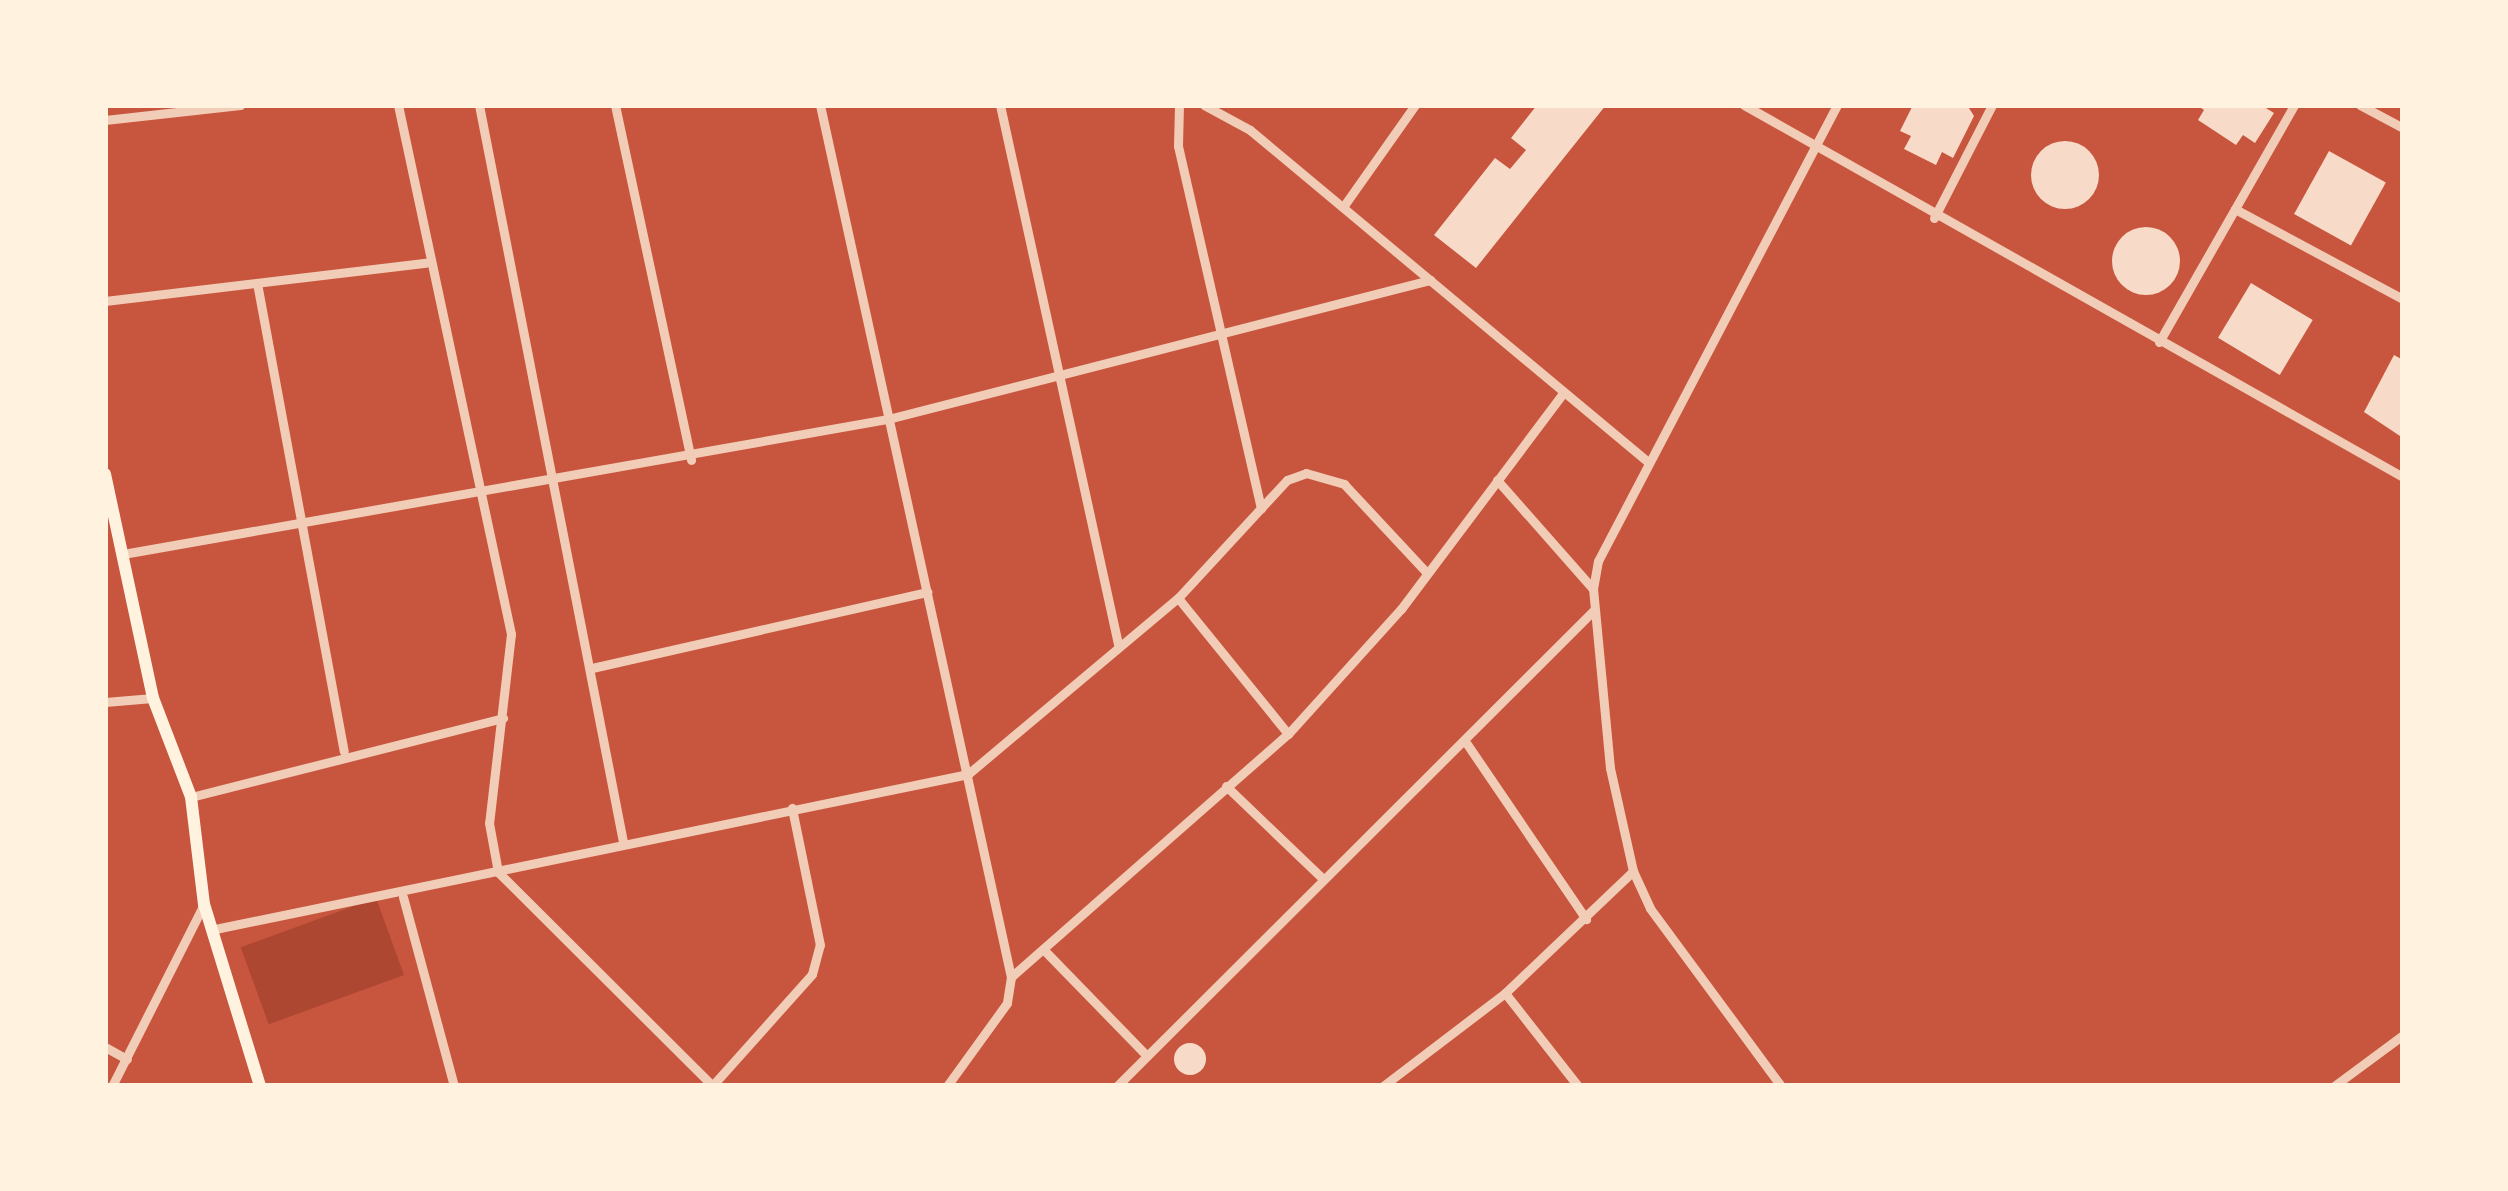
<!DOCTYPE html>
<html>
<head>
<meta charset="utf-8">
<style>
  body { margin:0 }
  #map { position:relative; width:2508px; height:1191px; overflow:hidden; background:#c8553d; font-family:"Exo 2",sans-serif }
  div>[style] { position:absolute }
  .green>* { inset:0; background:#ae4732; transform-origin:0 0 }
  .building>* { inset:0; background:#f7dbc8; transform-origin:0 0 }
  .round { border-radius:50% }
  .minor>* { height:9px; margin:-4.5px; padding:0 4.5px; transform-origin:4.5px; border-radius:4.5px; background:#f1ccb7 }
  .secondary>* { height:12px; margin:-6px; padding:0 6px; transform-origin:6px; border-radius:6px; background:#fff3e0 }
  span { translate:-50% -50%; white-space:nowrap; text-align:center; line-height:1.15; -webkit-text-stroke:8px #fff3e0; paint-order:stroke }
  .frame { position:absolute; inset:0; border:108px solid #fff3e0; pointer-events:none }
</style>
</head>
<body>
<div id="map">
  <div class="green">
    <i style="left:376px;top:898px;width:82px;height:144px;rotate:70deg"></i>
  </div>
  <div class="building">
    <i style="clip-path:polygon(1537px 105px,1606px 105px,1476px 268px,1434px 235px,1495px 158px,1510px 169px,1526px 150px,1511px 138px)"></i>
    <i style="clip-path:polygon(1913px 105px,1967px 105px,1974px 116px,1953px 158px,1942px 152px,1936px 165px,1904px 149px,1911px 136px,1900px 131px)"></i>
    <i style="clip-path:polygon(2197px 105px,2261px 105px,2274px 113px,2255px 143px,2243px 135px,2236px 145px,2198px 120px,2204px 110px)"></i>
    <i class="round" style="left:2031px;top:141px;width:68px;height:68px"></i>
    <i style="left:2329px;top:151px;width:65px;height:72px;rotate:29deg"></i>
    <i class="round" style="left:2112px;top:227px;width:68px;height:68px"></i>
    <i style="left:2251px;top:283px;width:72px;height:64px;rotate:31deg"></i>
    <i style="clip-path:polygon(2394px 355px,2403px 360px,2403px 438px,2364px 412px)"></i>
    <i class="round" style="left:1174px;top:1043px;width:32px;height:32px"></i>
  </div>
  <div class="minor">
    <i style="left:398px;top:105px;width:541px;rotate:77.94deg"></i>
    <i style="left:511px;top:634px;width:190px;rotate:96.6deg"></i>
    <i style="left:489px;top:823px;width:50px;rotate:79.6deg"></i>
    <i style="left:498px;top:872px;width:303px;rotate:44.9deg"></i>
    <i style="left:479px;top:105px;width:751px;rotate:78.94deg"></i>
    <i style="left:615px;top:105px;width:363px;rotate:77.9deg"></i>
    <i style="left:820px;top:105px;width:893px;rotate:77.65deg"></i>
    <i style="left:1011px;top:977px;width:26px;rotate:99deg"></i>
    <i style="left:1007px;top:1003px;width:102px;rotate:125.9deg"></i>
    <i style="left:1000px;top:105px;width:552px;rotate:77.65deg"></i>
    <i style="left:1179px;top:105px;width:41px;rotate:91.4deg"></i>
    <i style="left:1178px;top:146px;width:372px;rotate:77.1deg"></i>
    <i style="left:1204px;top:105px;width:52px;rotate:28.5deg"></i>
    <i style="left:1250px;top:130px;width:518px;rotate:39.83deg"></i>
    <i style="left:1744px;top:105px;width:757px;rotate:29.44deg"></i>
    <i style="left:2360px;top:105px;width:49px;rotate:28.1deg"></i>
    <i style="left:105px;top:120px;width:136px;rotate:-6.3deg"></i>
    <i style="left:1343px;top:207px;width:125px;rotate:-54.8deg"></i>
    <i style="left:2235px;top:209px;width:191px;rotate:28.2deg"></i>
    <i style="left:1934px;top:218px;width:127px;rotate:-62.8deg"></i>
    <i style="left:257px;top:283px;width:476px;rotate:79.5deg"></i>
    <i style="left:105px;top:301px;width:323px;rotate:-6.8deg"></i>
    <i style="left:2159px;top:342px;width:273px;rotate:-60.3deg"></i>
    <i style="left:1497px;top:480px;width:145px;rotate:48.6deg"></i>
    <i style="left:123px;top:554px;width:777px;rotate:-10.01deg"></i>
    <i style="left:888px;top:419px;width:560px;rotate:-14.38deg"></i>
    <i style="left:1178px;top:598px;width:175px;rotate:51deg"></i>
    <i style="left:592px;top:668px;width:344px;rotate:-12.8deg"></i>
    <i style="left:105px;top:702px;width:48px;rotate:-4.8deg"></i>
    <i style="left:1467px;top:744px;width:212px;rotate:55.8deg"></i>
    <i style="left:1226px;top:786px;width:132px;rotate:43.8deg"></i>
    <i style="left:191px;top:797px;width:322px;rotate:-14.2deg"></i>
    <i style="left:403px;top:897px;width:196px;rotate:74.9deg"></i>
    <i style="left:215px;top:929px;width:769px;rotate:-11.63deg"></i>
    <i style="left:968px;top:774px;width:274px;rotate:-40deg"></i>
    <i style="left:1178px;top:598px;width:161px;rotate:-47.3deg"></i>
    <i style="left:1287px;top:480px;width:20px;rotate:-20deg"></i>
    <i style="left:1306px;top:473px;width:40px;rotate:16deg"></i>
    <i style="left:1344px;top:484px;width:120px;rotate:47deg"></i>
    <i style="left:1043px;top:949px;width:146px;rotate:45.8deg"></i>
    <i style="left:1011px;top:977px;width:368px;rotate:-41.3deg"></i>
    <i style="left:1288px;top:734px;width:169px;rotate:-47.9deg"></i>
    <i style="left:1401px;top:609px;width:271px;rotate:-53.1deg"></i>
    <i style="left:1505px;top:993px;width:118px;rotate:51.9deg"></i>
    <i style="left:105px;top:1047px;width:25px;rotate:29deg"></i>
    <i style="left:112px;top:1086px;width:204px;rotate:-63.2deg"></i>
    <i style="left:712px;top:1086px;width:150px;rotate:-48.2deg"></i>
    <i style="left:812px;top:974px;width:30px;rotate:-75deg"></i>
    <i style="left:820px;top:945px;width:140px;rotate:-101.6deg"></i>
    <i style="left:1117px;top:1086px;width:674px;rotate:-44.94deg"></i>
    <i style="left:1383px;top:1086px;width:153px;rotate:-37.3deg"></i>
    <i style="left:1505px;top:993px;width:177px;rotate:-43.6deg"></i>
    <i style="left:1781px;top:1086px;width:221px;rotate:-126.4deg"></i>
    <i style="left:1650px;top:908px;width:41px;rotate:-114.7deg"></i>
    <i style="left:1633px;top:871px;width:106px;rotate:-102.6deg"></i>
    <i style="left:1610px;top:768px;width:180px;rotate:-95.4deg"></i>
    <i style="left:1593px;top:589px;width:28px;rotate:-80deg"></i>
    <i style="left:1598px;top:561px;width:515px;rotate:-62.34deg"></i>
    <i style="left:2334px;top:1086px;width:86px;rotate:-36.5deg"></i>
  </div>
  <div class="secondary">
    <i style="left:105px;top:474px;width:229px;rotate:77.9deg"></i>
    <i style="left:153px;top:698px;width:106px;rotate:69deg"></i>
    <i style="left:191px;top:797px;width:108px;rotate:83.1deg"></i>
    <i style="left:204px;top:904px;width:190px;rotate:72.9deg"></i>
  </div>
  <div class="frame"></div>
</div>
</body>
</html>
